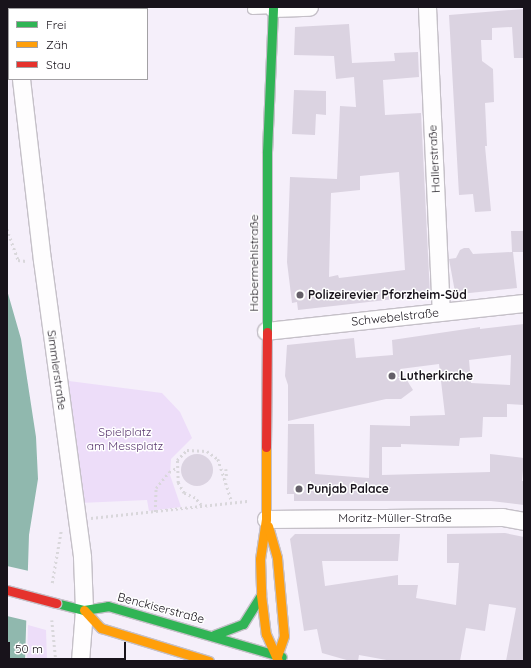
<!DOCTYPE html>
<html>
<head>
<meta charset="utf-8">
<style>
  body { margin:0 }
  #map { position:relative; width:531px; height:668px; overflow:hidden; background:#f5effa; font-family:Quicksand,sans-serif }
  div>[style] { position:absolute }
  .green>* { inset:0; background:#edddf9 }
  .water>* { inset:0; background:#90b8ae }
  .pier>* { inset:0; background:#f5effa }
  .building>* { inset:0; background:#dbd3e1 }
  .round { border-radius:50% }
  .path>* { height:2.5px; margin-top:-1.25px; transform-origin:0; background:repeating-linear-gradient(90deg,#d9d7db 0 2px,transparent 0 5px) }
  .roads { filter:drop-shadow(1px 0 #c5c0c8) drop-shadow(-1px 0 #c5c0c8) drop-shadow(0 1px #c5c0c8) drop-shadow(0 -1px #c5c0c8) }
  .lane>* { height:9px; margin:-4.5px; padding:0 4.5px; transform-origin:4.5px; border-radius:4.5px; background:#fefdfe }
  .street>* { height:17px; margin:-8.5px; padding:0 8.5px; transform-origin:8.5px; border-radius:8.5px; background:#fefdfe }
  .fast>* { height:9px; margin:-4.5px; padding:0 4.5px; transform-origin:4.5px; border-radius:4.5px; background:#30b455 }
  .slow>* { height:9px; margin:-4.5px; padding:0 4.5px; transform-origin:4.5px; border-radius:4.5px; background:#ff9f0a }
  .jam>* { height:9px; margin:-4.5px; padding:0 4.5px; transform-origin:4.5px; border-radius:4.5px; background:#e5322d }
  .bridges { filter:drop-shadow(1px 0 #c5c0c8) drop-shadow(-1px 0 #c5c0c8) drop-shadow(0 1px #c5c0c8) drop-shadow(0 -1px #c5c0c8) }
  .jam-bridge>* { height:9px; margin:-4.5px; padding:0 4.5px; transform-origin:4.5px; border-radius:4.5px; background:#e5322d }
  .dots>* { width:11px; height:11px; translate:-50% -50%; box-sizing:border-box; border:2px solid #fff; border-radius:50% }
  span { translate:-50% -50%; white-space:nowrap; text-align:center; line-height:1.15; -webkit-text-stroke:3px #fff; paint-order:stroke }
  .street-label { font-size:12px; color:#18131b }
  .poi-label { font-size:12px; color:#18131b; font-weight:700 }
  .left { translate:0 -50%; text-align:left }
  .park-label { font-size:12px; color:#5b3971 }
  .frame { position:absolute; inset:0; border:8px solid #18131b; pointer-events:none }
  .legend { position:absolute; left:8px; top:8px; width:140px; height:72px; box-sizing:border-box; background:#fff; border:1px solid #a3a1a4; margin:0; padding:5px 7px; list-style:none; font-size:12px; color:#18131b }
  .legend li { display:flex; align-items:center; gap:8px; height:20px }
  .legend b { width:20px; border:1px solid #a3a1a4 }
  .scale { position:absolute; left:8px; top:642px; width:118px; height:18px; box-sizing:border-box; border:2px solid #18131b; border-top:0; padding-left:5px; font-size:12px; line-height:14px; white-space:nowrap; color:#18131b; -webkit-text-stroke:3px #fff; paint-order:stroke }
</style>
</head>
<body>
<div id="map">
  <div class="green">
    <i style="clip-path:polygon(69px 381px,162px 393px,180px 412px,192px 438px,171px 459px,170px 475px,181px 507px,149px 511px,147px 500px,80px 503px)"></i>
    <i style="clip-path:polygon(28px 625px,46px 630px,47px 661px,27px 661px)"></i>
  </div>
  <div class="water">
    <i style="clip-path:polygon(7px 290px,21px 339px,36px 437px,38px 479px,29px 535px,25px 661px,7px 661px)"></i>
  </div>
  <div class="pier">
    <i style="clip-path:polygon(7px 566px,29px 571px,28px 621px,7px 616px)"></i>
  </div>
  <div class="building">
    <i style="clip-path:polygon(524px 9px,524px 58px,514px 58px,512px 27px,492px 28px,492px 40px,481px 40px,482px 61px,493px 69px,494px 102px,485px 103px,487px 146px,485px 146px,491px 211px,475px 212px,473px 194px,459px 195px,449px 15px)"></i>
    <i style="clip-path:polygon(evenodd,349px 24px,352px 63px,395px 61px,394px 53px,418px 52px,419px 77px,383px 80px,385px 115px,421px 113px,430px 295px,298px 310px,297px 302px,292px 303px,287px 262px,290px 177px,337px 179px,340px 106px,356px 107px,354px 77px,336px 79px,334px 56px,294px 55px,295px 27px,349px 24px,399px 172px,405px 270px,339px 278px,338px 275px,329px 277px,331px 193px,360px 190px,360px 176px,399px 172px)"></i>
    <i style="clip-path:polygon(294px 90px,326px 91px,326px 115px,316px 114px,315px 135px,292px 134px)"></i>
    <i style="clip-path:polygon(511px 231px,524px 231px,524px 252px,513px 252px,517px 288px,460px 294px,455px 292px,449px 259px,456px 258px,460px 250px,464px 248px,469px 248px,473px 254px,512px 252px)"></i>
    <i style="clip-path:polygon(evenodd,524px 324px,524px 405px,507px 404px,507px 417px,483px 417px,482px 437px,460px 438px,459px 446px,401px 444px,401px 447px,382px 447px,382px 475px,490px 472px,490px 454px,524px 458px,522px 481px,524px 481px,524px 505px,491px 501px,294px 501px,294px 494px,287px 494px,288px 424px,314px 424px,315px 474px,369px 478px,370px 425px,410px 426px,410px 416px,445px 415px,439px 364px,400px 369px,413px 390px,401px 399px,386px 399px,288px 421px,288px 385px,285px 376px,287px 345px,354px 338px,356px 358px,393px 355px,392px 340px,480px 327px,480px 329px,524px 324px,511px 355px,510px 385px,471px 383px,469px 360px,511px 355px)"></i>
    <i class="round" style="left:181px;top:454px;width:32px;height:32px"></i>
    <i style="clip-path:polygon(505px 533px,524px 537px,524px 661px,506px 661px,516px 608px,489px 604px,485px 631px,466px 628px,460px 661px,392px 661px,359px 655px,358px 661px,350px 661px,322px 653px,317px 629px,304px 631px,290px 539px,295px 534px,400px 534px,398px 561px,322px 561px,325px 586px,398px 575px,398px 585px,418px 585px,416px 598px,456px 605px,459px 563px,447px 563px,447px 534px)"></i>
  </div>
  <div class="path">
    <i style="left:7px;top:229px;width:33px;rotate:70deg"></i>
    <i style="left:18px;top:260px;width:8px;rotate:7deg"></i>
    <i style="left:226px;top:469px;width:10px;rotate:84deg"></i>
    <i style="left:201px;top:505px;width:9px;rotate:-131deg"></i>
    <i style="left:195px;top:498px;width:12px;rotate:-156deg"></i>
    <i style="left:184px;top:493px;width:12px;rotate:-121deg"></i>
    <i style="left:178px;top:483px;width:23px;rotate:-92deg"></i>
    <i style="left:177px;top:460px;width:14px;rotate:-45deg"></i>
    <i style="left:187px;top:450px;width:20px;rotate:3deg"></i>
    <i style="left:207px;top:451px;width:14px;rotate:36deg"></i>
    <i style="left:218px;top:459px;width:45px;rotate:72deg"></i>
    <i style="left:155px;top:512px;width:24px;rotate:-88deg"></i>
    <i style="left:156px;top:488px;width:21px;rotate:-51deg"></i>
    <i style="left:169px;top:472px;width:8px;rotate:-30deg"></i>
    <i style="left:91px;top:518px;width:157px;rotate:-6.2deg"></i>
    <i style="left:52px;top:583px;width:53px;rotate:-80.2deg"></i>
    <i style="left:52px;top:620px;width:41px;rotate:84.4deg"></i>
  </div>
  <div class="roads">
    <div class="lane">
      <i style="left:252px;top:9px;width:21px;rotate:-3deg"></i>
    </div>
    <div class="street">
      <i style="left:427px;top:7px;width:305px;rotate:87.4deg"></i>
      <i style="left:273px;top:8px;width:36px;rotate:-2deg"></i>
      <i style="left:22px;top:9px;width:2px;rotate:-90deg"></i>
      <i style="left:21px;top:79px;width:182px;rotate:83.4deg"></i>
      <i style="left:42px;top:260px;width:300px;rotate:82.3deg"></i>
      <i style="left:82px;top:557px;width:53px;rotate:87.8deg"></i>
      <i style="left:84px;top:610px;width:51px;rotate:94.5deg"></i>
      <i style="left:266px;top:331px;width:260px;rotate:-6.2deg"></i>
      <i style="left:266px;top:519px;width:236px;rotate:-0.5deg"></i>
      <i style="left:502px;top:517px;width:22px;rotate:10deg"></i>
    </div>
    <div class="fast">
      <i style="left:267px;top:332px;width:180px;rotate:-90deg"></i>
      <i style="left:267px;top:152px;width:145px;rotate:-87.6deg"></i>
      <i style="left:56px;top:603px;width:29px;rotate:14deg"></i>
      <i style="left:84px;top:610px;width:24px;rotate:-9deg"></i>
      <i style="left:108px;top:606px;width:181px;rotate:16.3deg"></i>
      <i style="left:214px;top:635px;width:31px;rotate:-21deg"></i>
      <i style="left:243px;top:624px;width:34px;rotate:-58deg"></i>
    </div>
    <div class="slow">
      <i style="left:266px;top:447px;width:72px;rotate:90deg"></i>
      <i style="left:266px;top:519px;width:40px;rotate:98.5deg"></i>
      <i style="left:260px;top:559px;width:36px;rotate:88deg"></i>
      <i style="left:261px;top:595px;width:39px;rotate:83deg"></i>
      <i style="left:266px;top:634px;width:30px;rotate:66deg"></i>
      <i style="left:268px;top:526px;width:33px;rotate:74deg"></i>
      <i style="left:277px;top:558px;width:78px;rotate:84.9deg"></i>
      <i style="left:284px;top:636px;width:21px;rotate:109deg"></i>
      <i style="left:84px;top:610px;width:25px;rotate:47deg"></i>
      <i style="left:101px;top:628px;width:113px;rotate:17deg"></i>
    </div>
    <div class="jam">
      <i style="left:266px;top:447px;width:115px;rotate:-89.5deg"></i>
    </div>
  </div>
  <div class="bridges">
    <div class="jam-bridge">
      <i style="left:7px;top:590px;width:51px;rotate:14.9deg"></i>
    </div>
  </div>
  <div class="dots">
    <i style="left:300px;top:295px;background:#656069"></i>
    <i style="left:392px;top:376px;background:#656069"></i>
    <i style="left:299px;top:489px;background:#656069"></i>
  </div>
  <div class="street-label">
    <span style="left:434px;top:159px;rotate:-93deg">Hallerstraße</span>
    <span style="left:254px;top:263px;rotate:-90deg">Habermehlstraße</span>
    <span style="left:395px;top:317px;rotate:-6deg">Schwebelstraße</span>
    <span style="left:57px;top:370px;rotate:82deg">Simmlerstraße</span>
    <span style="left:395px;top:518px">Moritz-Müller-Straße</span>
    <span style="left:161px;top:608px;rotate:15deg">Benckiserstraße</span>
  </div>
  <div class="poi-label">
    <span class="left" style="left:308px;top:295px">Polizeirevier Pforzheim-Süd</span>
    <span class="left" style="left:400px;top:376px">Lutherkirche</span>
    <span class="left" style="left:307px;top:489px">Punjab Palace</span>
  </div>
  <div class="park-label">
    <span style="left:125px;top:439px">Spielplatz<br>am Messplatz</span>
  </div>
  <div class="frame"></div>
  <ul class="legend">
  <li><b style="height:5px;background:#30b455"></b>Frei</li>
  <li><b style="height:5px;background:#ff9f0a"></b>Zäh</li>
  <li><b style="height:5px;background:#e5322d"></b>Stau</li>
  </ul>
  <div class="scale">50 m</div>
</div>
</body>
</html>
